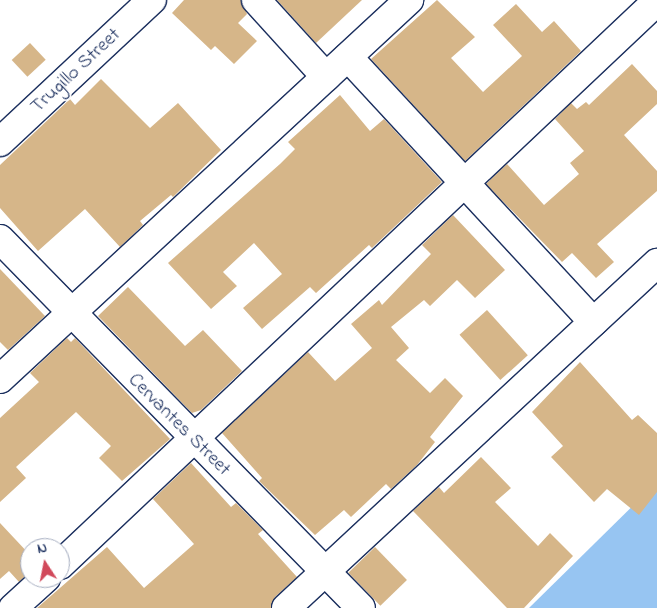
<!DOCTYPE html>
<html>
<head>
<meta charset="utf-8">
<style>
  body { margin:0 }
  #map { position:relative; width:657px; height:608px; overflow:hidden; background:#fff; font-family:"Indie Flower",sans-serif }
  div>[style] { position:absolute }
  .water>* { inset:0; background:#97c5f2 }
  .building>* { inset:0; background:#d6b689; transform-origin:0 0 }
  .roads { filter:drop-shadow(1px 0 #1b2f5e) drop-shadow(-1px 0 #1b2f5e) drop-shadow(0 1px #1b2f5e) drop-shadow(0 -1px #1b2f5e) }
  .minor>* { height:28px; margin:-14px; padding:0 14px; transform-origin:14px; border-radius:14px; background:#fff }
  span { translate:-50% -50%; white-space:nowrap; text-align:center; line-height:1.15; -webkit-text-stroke:4px #fff; paint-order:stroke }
  .street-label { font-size:20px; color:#1b2f5e }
  .north { position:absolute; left:20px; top:538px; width:50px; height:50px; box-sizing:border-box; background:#fff; border:1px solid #a4acbf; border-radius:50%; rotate:349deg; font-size:14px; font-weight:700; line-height:20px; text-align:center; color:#1b2f5e }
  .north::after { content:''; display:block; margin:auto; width:18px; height:22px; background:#d1495b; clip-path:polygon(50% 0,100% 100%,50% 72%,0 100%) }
</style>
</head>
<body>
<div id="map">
  <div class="water">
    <i style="clip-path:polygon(657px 482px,657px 608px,529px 608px)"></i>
  </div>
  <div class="building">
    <i style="clip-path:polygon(184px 0,241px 0,247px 14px,238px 23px,257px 41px,234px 64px,215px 46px,211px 50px,172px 13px)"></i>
    <i style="clip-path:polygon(277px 0,362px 0,316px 43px)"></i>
    <i style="clip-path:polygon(437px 0,475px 37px,451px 58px,483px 92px,522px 56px,493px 25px,516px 4px,542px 32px,554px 21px,581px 51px,465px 161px,371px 59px)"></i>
    <i style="left:30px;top:43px;width:23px;height:25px;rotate:47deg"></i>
    <i style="clip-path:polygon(632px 64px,657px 91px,657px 104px,624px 135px,657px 171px,657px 191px,597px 244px,614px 262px,596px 278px,572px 253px,562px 262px,486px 184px,507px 164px,544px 205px,579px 174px,570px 163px,584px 151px,555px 119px,571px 103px,577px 109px,586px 102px,589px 105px)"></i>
    <i style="clip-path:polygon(101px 79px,150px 128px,178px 103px,221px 150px,173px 197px,171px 195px,140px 221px,143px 225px,120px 247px,85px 209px,38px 251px,0 208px,0 165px,70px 99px,75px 105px)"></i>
    <i style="clip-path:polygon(340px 95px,370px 131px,384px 119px,442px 182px,372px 248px,369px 245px,316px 293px,310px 287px,262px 329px,243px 308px,282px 274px,254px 243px,223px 272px,237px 286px,211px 309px,168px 263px,280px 164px,295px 149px,288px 142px)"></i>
    <i style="clip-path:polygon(453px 215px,505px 270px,475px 298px,457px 280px,430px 306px,424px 300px,391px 327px,409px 348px,396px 360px,430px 393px,445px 378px,463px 396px,430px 437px,435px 442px,417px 465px,391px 489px,386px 484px,351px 517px,344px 510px,315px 535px,259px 481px,262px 478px,222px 433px,308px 352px,335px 381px,372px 348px,351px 324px,379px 300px,382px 305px,431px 254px,422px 245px)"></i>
    <i style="clip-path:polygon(0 269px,45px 316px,8px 350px,0 342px)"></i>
    <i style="clip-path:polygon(128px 287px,185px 346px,203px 330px,242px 371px,201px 410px,192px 413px,98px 316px)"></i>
    <i style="left:487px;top:310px;width:61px;height:37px;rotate:48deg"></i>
    <i style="clip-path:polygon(67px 338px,71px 342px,75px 338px,170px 439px,122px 481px,99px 458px,111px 446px,76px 412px,16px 467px,26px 478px,0 502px,0 418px,39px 382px,30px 373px)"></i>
    <i style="clip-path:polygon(580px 362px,632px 420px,638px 415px,657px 433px,657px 492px,639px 515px,607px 489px,594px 502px,551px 457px,563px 446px,532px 412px)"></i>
    <i style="clip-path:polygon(481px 457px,511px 488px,495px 502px,538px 546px,550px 533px,573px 556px,524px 608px,507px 608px,413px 511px,439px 487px,444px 493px)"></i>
    <i style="clip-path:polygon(191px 463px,231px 507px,236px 503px,263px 530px,258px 534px,297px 577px,275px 597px,271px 608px,37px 608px,107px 547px,144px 588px,194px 544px,153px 499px)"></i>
    <i style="clip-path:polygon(0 523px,30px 555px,30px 571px,19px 582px,9px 571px,0 579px)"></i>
    <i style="left:375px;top:547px;width:46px;height:37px;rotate:46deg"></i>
  </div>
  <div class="roads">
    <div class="minor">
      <i style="left:256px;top:0;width:104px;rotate:47.7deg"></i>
      <i style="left:348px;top:57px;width:361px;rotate:47.2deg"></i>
      <i style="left:0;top:142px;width:208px;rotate:-43.1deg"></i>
      <i style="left:0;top:239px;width:516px;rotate:45.63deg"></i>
      <i style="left:0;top:379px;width:558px;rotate:-42.82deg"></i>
      <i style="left:60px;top:565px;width:821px;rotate:-43.37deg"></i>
      <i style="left:13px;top:608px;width:45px;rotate:-42.3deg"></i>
      <i style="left:286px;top:608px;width:507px;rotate:-42.92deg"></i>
    </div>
  </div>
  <div class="street-label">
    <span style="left:76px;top:71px;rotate:-43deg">Trugillo Street</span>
    <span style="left:179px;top:425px;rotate:45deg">Cervantes Street</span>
  </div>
  <div class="north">N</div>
</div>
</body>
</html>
